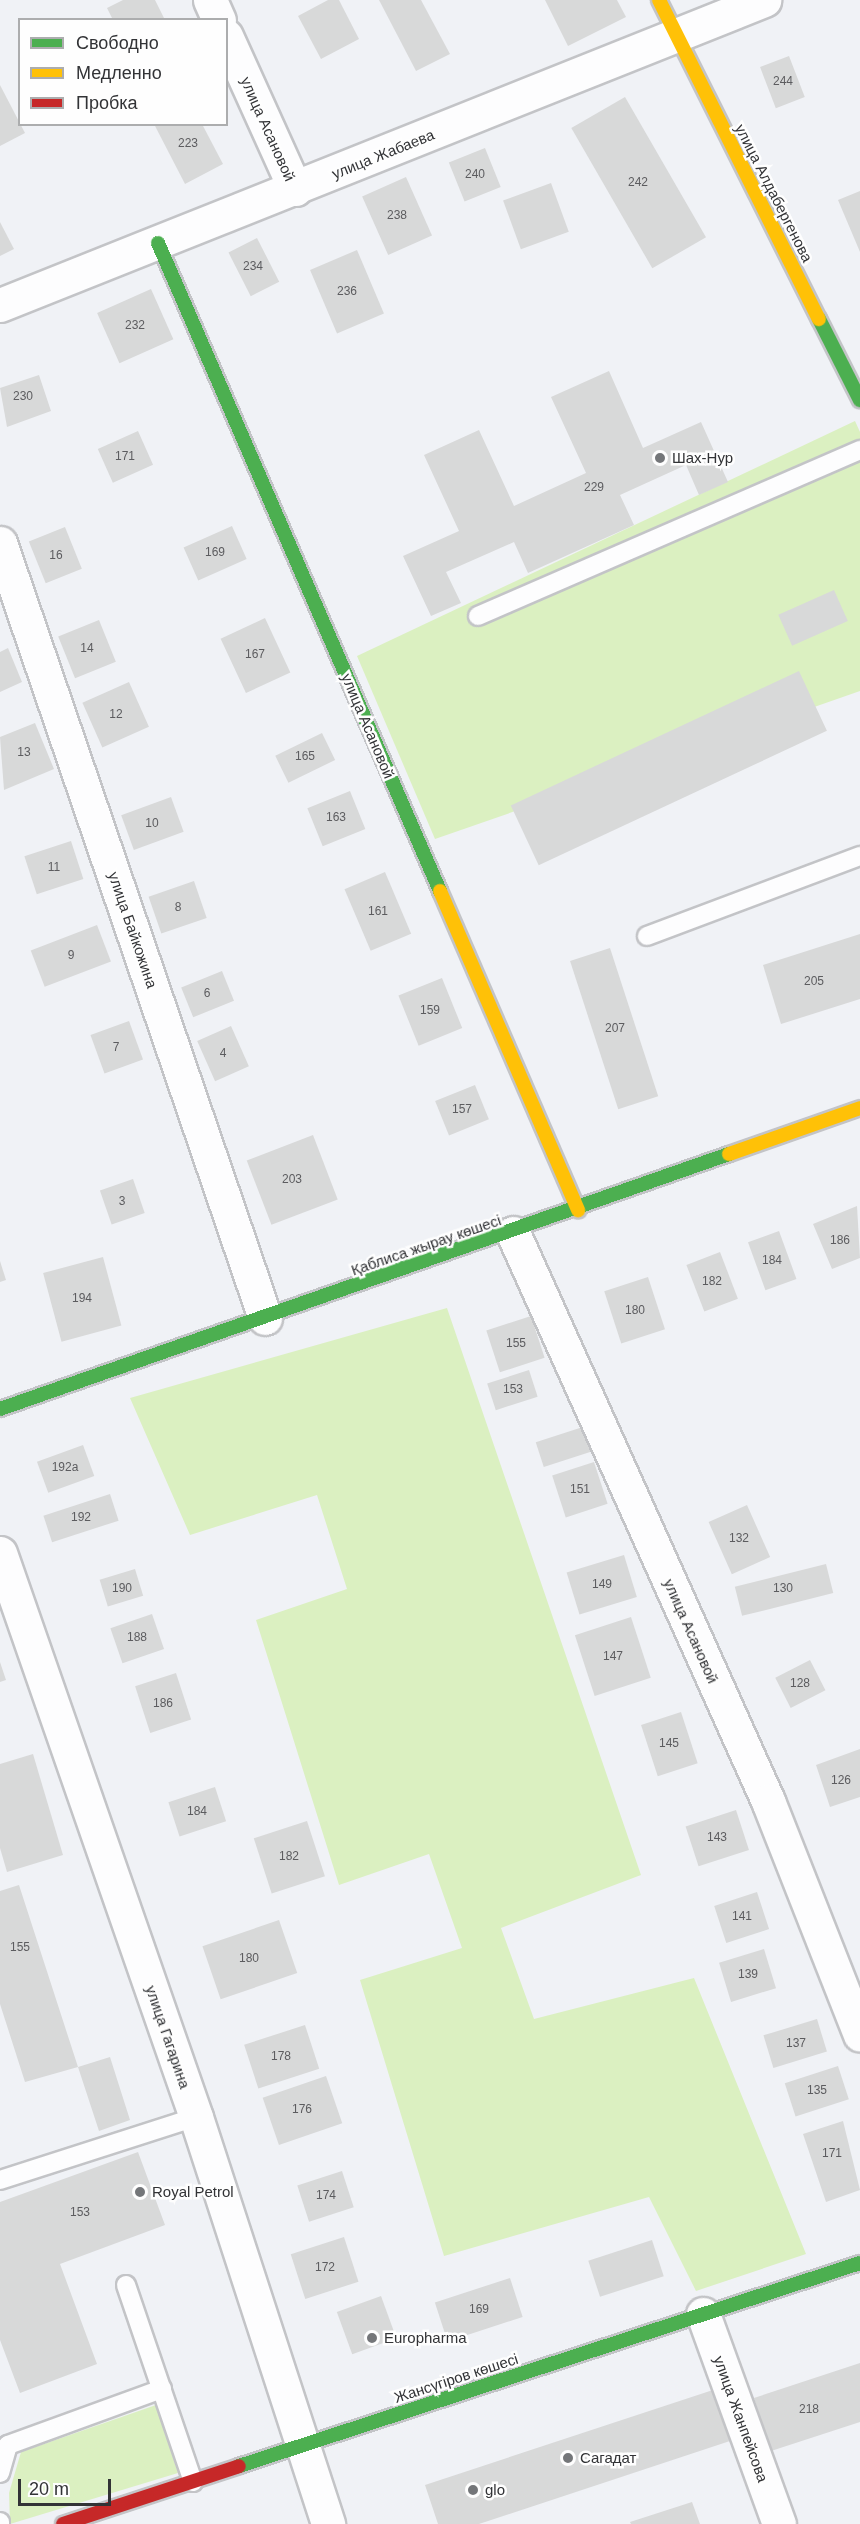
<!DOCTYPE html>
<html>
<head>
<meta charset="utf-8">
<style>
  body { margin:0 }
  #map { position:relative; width:860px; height:2524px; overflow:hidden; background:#f0f2f6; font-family:Helvetica,sans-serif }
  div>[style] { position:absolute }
  .green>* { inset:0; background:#dbf0c1 }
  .building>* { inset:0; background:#d8d9d9; transform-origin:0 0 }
  .roads { filter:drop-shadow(2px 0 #c3c4c7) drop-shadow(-2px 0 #c3c4c7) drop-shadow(0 2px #c3c4c7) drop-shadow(0 -2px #c3c4c7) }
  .lane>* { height:18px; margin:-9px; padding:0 9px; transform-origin:9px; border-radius:9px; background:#fdfdfe }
  .street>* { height:33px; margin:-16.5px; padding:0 16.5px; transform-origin:16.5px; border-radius:16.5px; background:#fdfdfe }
  .fast>* { height:14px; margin:-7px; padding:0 7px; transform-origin:7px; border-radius:7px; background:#4caf50 }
  .slow>* { height:14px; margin:-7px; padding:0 7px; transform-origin:7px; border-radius:7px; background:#ffc107 }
  .jam>* { height:14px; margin:-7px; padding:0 7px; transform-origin:7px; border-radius:7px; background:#c62828 }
  .dots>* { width:16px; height:16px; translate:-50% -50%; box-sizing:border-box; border:3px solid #fefefe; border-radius:50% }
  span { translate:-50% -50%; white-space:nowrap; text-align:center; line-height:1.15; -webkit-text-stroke:5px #fefefe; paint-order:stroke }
  .number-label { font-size:12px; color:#5c5c5f }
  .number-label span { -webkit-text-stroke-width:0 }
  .street-label { font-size:15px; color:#323336 }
  .poi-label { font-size:15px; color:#323336 }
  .left { translate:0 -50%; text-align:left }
  .legend { position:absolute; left:18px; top:18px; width:210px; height:108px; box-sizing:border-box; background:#fefefe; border:2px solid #acadae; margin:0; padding:8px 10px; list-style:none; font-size:18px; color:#323336 }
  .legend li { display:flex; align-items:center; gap:12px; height:30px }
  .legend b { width:30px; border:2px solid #acadae }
  .scale { position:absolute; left:18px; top:2479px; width:93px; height:27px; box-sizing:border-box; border:3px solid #323336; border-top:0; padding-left:8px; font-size:18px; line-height:21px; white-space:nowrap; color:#323336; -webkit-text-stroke:4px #fefefe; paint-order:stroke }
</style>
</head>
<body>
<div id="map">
  <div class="green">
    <i style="clip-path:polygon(855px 421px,860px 432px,860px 691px,435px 839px,357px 656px)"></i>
    <i style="clip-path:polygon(447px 1308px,641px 1875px,501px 1928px,534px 2019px,694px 1978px,806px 2254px,696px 2291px,649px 2197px,444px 2256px,360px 1980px,462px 1948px,429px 1854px,339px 1885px,256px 1620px,347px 1589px,317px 1495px,190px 1535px,130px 1398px)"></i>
    <i style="clip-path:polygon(156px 2405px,178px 2473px,10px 2524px,9px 2493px,21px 2452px)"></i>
  </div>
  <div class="building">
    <i style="clip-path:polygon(123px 0,155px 0,165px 20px,113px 20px,107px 8px)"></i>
    <i style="clip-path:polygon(328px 0,339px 0,359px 39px,321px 59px,298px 16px)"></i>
    <i style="clip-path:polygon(379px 0,421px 0,450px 54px,416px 71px)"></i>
    <i style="clip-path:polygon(545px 0,617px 0,626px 17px,568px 46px)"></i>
    <i style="left:789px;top:56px;width:44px;height:31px;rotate:69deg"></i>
    <i style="clip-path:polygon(0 85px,25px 133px,0 146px)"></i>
    <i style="left:625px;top:97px;width:162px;height:62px;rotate:60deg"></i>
    <i style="clip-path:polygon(154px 124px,202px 124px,223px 164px,185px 184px)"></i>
    <i style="left:485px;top:148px;width:42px;height:39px;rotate:68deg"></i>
    <i style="left:406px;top:177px;width:64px;height:48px;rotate:66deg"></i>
    <i style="left:551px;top:183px;width:52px;height:51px;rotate:70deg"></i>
    <i style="clip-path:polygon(860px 191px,860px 252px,838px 200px)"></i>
    <i style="clip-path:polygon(0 222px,14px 249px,0 256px)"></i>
    <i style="left:257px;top:238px;width:49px;height:32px;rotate:63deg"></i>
    <i style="left:357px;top:250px;width:69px;height:51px;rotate:67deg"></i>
    <i style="left:151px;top:289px;width:55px;height:59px;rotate:66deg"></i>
    <i style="clip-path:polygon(609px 371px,643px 448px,701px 422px,728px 482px,699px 495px,686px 465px,620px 495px,634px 525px,528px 573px,514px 542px,446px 572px,461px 603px,431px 616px,403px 556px,459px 531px,424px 455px,479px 430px,514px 506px,586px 473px,551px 397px)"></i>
    <i style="clip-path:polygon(39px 375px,51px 411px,7px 427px,0 388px)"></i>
    <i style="left:138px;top:431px;width:37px;height:44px;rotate:66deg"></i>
    <i style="left:232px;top:526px;width:36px;height:53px;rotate:66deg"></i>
    <i style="left:65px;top:527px;width:45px;height:39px;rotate:68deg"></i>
    <i style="left:834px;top:590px;width:34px;height:61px;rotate:66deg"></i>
    <i style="left:265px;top:618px;width:60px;height:49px;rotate:65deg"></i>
    <i style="left:99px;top:620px;width:45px;height:44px;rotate:68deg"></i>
    <i style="clip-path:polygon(8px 648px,22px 682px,0 692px,0 652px)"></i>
    <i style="left:799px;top:671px;width:66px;height:318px;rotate:65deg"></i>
    <i style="left:129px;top:682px;width:49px;height:51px;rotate:66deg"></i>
    <i style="clip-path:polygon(35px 723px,54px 769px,4px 790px,0 737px)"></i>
    <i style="left:322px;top:733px;width:30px;height:52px;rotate:64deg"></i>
    <i style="left:350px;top:791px;width:41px;height:46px;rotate:68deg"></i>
    <i style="left:171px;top:797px;width:37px;height:53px;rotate:70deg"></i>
    <i style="left:71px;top:841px;width:40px;height:49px;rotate:72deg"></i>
    <i style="left:385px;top:872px;width:67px;height:44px;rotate:67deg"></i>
    <i style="left:194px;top:881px;width:39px;height:48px;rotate:71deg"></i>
    <i style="left:97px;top:925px;width:39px;height:71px;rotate:69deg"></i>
    <i style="clip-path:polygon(860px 934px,860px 999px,781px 1024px,763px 965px)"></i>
    <i style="left:610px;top:948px;width:156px;height:42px;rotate:72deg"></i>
    <i style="left:222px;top:971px;width:32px;height:44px;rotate:68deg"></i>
    <i style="left:442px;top:978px;width:54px;height:47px;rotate:68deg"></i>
    <i style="left:129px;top:1021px;width:41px;height:41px;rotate:70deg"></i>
    <i style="left:231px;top:1026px;width:44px;height:37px;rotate:66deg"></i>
    <i style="left:475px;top:1085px;width:37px;height:43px;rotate:68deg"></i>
    <i style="left:313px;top:1135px;width:69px;height:71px;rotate:69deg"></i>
    <i style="left:133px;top:1179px;width:36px;height:35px;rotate:71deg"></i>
    <i style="clip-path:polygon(857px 1206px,860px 1258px,832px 1269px,813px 1224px)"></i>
    <i style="left:779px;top:1231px;width:51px;height:33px;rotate:70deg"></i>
    <i style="left:720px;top:1252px;width:50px;height:36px;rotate:69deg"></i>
    <i style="left:103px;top:1257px;width:71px;height:62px;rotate:75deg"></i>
    <i style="clip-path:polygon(0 1261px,6px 1280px,0 1282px)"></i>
    <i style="left:648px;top:1277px;width:55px;height:46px;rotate:72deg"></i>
    <i style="left:531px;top:1316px;width:44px;height:47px;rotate:72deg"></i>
    <i style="left:529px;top:1370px;width:28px;height:44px;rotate:72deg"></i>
    <i style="left:589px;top:1425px;width:26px;height:56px;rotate:72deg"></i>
    <i style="left:83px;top:1445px;width:33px;height:49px;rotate:70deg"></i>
    <i style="left:594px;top:1462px;width:44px;height:44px;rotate:72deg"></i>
    <i style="left:110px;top:1494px;width:28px;height:70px;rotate:72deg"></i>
    <i style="left:747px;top:1505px;width:57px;height:42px;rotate:66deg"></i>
    <i style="left:624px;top:1555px;width:44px;height:60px;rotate:73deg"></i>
    <i style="left:826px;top:1564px;width:30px;height:94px;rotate:76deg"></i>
    <i style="left:135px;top:1569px;width:28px;height:37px;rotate:73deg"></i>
    <i style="left:152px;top:1614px;width:37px;height:44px;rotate:71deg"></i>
    <i style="left:631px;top:1617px;width:64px;height:59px;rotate:72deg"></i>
    <i style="left:810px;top:1660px;width:34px;height:39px;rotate:63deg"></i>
    <i style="clip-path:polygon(0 1662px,6px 1680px,0 1682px)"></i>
    <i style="left:176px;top:1673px;width:49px;height:43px;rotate:72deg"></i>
    <i style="left:681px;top:1712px;width:54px;height:42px;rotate:72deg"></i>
    <i style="clip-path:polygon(860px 1749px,860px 1797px,830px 1807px,816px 1765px)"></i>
    <i style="clip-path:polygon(33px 1754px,63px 1855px,7px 1872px,0 1848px,0 1764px)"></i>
    <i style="left:215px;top:1787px;width:36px;height:49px;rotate:72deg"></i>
    <i style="left:736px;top:1810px;width:42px;height:53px;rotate:72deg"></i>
    <i style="left:307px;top:1821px;width:58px;height:56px;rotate:72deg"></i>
    <i style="clip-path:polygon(19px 1885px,78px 2067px,110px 2057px,130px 2120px,99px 2131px,78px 2067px,25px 2082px,0 2004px,0 1891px)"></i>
    <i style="left:757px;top:1892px;width:39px;height:45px;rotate:72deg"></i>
    <i style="left:279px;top:1920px;width:56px;height:81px;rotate:71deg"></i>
    <i style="left:764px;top:1949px;width:41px;height:47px;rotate:73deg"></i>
    <i style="left:817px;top:2019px;width:34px;height:56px;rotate:73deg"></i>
    <i style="left:305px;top:2025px;width:46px;height:64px;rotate:72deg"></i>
    <i style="left:838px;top:2066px;width:35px;height:56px;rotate:72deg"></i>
    <i style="left:326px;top:2076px;width:50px;height:67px;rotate:71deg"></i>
    <i style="clip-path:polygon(843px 2121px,860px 2190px,826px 2202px,803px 2134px)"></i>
    <i style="clip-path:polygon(138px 2152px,165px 2225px,60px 2264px,97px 2364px,20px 2393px,0 2340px,0 2202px)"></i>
    <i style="left:342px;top:2171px;width:38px;height:47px;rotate:72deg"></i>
    <i style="left:344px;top:2237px;width:47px;height:56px;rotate:72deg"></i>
    <i style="left:652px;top:2240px;width:38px;height:67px;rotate:72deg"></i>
    <i style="left:510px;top:2278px;width:41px;height:79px;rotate:72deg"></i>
    <i style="left:381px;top:2296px;width:45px;height:47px;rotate:70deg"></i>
    <i style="clip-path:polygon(860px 2363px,860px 2422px,771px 2451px,754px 2398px)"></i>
    <i style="clip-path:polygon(719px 2388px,736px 2439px,479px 2524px,438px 2524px,425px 2485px)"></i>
    <i style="clip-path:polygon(692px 2502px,700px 2524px,631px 2524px,630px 2522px)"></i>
  </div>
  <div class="roads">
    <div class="lane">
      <i style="left:478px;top:616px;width:417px;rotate:-23.5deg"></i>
      <i style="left:647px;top:936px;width:228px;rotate:-20.6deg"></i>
      <i style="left:0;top:2180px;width:206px;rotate:-17.8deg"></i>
      <i style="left:126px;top:2285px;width:208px;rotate:71.2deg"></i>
      <i style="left:0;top:2473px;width:29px;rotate:-74deg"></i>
      <i style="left:8px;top:2445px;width:164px;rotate:-20deg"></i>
      <i style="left:0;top:2522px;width:2px;rotate:90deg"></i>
    </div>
    <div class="street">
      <i style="left:210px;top:0;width:22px;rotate:66deg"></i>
      <i style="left:226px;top:36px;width:168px;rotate:65.7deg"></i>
      <i style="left:0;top:305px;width:823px;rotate:-21.76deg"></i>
      <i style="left:0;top:543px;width:819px;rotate:71.12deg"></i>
      <i style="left:513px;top:1233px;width:623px;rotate:65.82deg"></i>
      <i style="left:768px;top:1801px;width:251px;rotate:68.5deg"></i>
      <i style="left:0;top:1553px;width:597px;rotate:70.84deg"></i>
      <i style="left:196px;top:2117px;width:428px;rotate:72deg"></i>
      <i style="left:703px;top:2314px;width:223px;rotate:70.1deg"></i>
    </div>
    <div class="fast">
      <i style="left:158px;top:243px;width:707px;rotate:66.48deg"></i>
      <i style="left:819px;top:319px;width:91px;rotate:63.2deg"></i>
      <i style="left:0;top:1409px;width:772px;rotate:-19.28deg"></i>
      <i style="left:239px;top:2466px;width:653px;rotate:-18.1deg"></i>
    </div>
    <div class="slow">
      <i style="left:659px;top:0;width:357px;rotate:63.4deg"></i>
      <i style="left:440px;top:891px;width:348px;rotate:66.6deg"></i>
      <i style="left:729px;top:1154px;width:139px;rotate:-19.3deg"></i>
    </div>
    <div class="jam">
      <i style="left:63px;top:2524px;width:185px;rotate:-18.2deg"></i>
    </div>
  </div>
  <div class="dots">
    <i style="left:660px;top:458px;background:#747679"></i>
    <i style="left:140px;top:2192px;background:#747679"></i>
    <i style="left:372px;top:2338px;background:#747679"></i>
    <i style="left:568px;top:2458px;background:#747679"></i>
    <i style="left:473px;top:2490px;background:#747679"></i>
  </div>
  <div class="number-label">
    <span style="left:783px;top:82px">244</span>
    <span style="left:188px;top:144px">223</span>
    <span style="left:475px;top:175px">240</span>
    <span style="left:638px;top:183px">242</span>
    <span style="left:397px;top:216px">238</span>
    <span style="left:253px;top:267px">234</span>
    <span style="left:347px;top:292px">236</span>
    <span style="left:135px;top:326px">232</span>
    <span style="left:23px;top:397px">230</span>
    <span style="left:125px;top:457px">171</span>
    <span style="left:594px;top:488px">229</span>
    <span style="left:215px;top:553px">169</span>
    <span style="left:56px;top:556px">16</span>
    <span style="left:87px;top:649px">14</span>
    <span style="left:255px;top:655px">167</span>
    <span style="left:116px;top:715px">12</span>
    <span style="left:24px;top:753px">13</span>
    <span style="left:305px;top:757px">165</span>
    <span style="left:336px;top:818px">163</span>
    <span style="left:152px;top:824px">10</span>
    <span style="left:54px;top:868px">11</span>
    <span style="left:178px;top:908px">8</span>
    <span style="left:378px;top:912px">161</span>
    <span style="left:71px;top:956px">9</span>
    <span style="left:814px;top:982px">205</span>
    <span style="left:207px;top:994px">6</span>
    <span style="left:430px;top:1011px">159</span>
    <span style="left:615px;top:1029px">207</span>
    <span style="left:116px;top:1048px">7</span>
    <span style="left:223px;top:1054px">4</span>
    <span style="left:462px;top:1110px">157</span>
    <span style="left:292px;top:1180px">203</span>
    <span style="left:122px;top:1202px">3</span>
    <span style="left:840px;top:1241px">186</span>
    <span style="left:772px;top:1261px">184</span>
    <span style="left:712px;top:1282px">182</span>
    <span style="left:82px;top:1299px">194</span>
    <span style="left:635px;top:1311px">180</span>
    <span style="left:516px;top:1344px">155</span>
    <span style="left:513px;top:1390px">153</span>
    <span style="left:65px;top:1468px">192а</span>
    <span style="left:580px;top:1490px">151</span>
    <span style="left:81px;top:1518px">192</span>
    <span style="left:739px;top:1539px">132</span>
    <span style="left:602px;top:1585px">149</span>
    <span style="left:122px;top:1589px">190</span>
    <span style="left:783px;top:1589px">130</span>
    <span style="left:137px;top:1638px">188</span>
    <span style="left:613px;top:1657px">147</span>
    <span style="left:800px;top:1684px">128</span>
    <span style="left:163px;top:1704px">186</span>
    <span style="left:669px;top:1744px">145</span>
    <span style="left:841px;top:1781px">126</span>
    <span style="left:197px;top:1812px">184</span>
    <span style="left:717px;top:1838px">143</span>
    <span style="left:289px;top:1857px">182</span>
    <span style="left:742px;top:1917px">141</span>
    <span style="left:20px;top:1948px">155</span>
    <span style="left:249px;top:1959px">180</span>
    <span style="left:748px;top:1975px">139</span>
    <span style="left:796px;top:2044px">137</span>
    <span style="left:281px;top:2057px">178</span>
    <span style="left:817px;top:2091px">135</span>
    <span style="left:302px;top:2110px">176</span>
    <span style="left:832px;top:2154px">171</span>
    <span style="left:326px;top:2196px">174</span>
    <span style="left:80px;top:2213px">153</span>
    <span style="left:325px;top:2268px">172</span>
    <span style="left:479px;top:2310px">169</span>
    <span style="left:809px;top:2410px">218</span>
  </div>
  <div class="street-label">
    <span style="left:268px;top:129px;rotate:66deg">улица Асановой</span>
    <span style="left:383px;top:154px;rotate:-22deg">улица Жабаева</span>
    <span style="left:774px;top:193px;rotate:63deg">улица Алдабергенова</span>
    <span style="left:368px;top:726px;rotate:67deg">улица Асановой</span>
    <span style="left:133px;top:930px;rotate:71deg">улица Байкожина</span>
    <span style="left:426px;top:1245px;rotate:-19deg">Қаблиса жырау көшесі</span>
    <span style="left:691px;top:1631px;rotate:66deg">улица Асановой</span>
    <span style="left:168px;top:2037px;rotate:71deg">улица Гагарина</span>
    <span style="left:456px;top:2378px;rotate:-18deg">Жансүгіров көшесі</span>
    <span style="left:741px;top:2419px;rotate:70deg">улица Жанпейсова</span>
  </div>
  <div class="poi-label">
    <span class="left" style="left:672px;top:458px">Шах-Нур</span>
    <span class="left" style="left:152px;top:2192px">Royal Petrol</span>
    <span class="left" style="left:384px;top:2338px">Europharma</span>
    <span class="left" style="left:580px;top:2458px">Сагадат</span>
    <span class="left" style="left:485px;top:2490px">glo</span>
  </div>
  <ul class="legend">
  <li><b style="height:8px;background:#4caf50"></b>Свободно</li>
  <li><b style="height:8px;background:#ffc107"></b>Медленно</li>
  <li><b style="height:8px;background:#c62828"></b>Пробка</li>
  </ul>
  <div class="scale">20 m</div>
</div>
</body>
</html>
